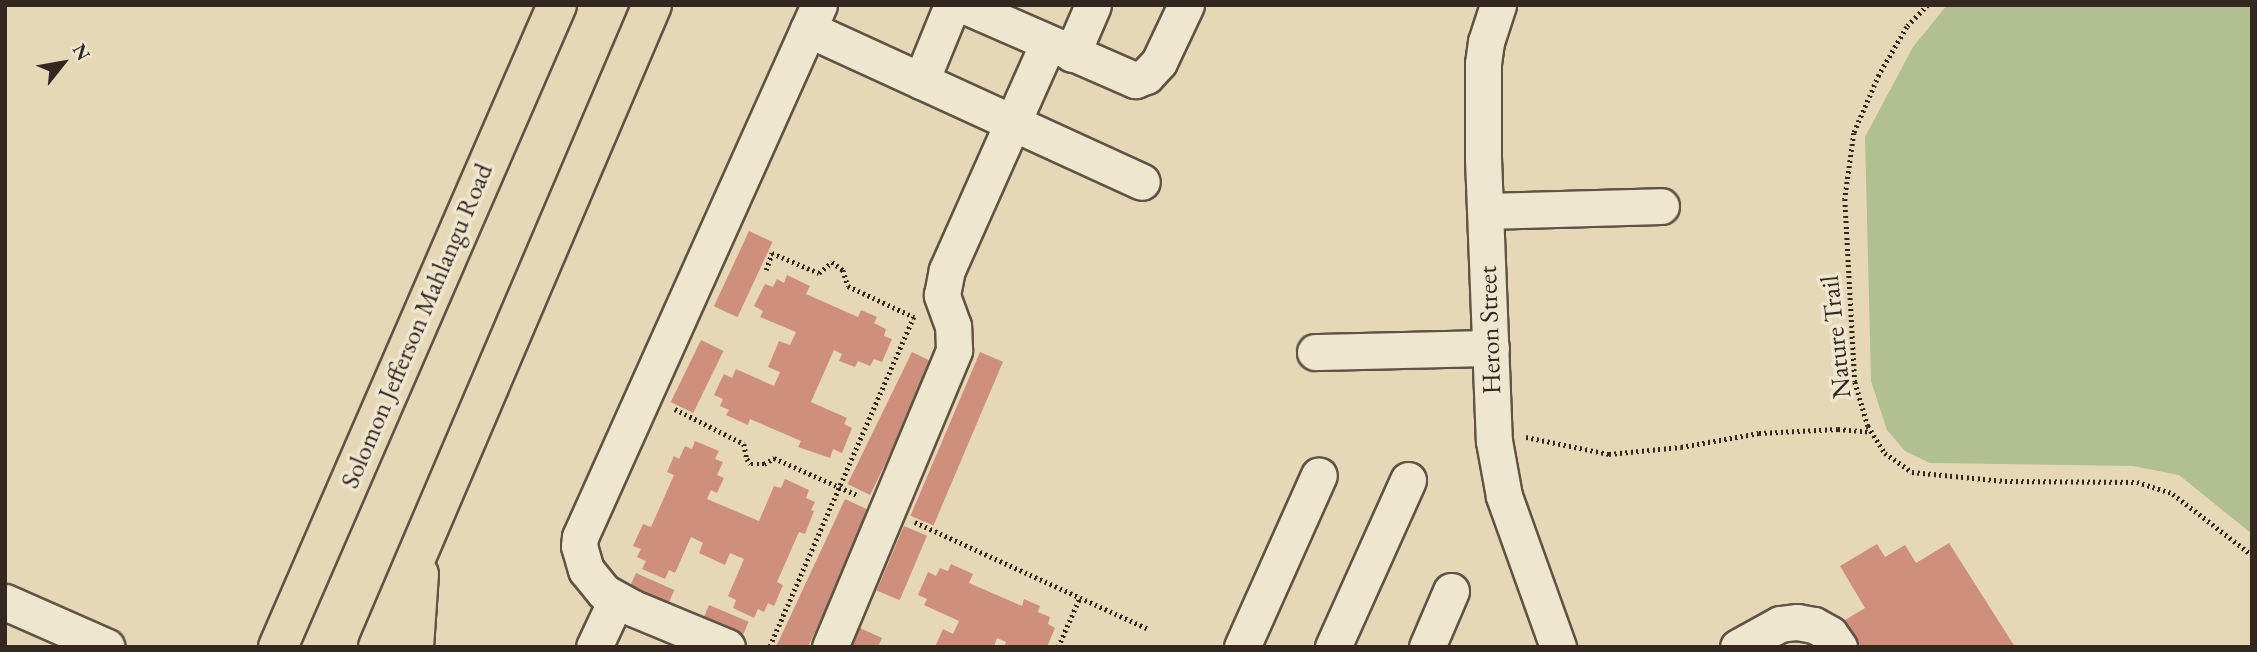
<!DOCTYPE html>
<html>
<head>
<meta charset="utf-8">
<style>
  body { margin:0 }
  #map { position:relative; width:2257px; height:652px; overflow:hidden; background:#e6d8b7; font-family:"EB Garamond",serif }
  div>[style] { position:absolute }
  .green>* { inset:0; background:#b1bf91 }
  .building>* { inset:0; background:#cf8f7d; transform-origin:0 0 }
  .path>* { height:4.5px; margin-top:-2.25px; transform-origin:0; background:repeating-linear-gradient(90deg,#332720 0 2px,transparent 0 5.5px) }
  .roads { filter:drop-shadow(2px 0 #605346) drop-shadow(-2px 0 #605346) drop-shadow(0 2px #605346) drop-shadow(0 -2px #605346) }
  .minor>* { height:35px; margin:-17.5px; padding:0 17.5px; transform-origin:17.5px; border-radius:17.5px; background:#efe6d0 }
  .major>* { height:38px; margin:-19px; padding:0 19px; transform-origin:19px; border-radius:19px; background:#e6d8b7 }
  span { translate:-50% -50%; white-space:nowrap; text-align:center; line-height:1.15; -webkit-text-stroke:7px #efe6d0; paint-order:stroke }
  .street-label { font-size:26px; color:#332720 }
  .frame { position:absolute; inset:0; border:7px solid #332720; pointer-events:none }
  .north { position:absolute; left:28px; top:28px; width:70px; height:70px; -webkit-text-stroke:5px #efe6d0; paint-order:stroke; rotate:59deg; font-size:19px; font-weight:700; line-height:28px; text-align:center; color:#332720 }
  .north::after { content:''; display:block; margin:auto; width:24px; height:32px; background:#332720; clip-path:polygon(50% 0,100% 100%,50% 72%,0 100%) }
</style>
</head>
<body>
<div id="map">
  <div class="green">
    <i style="clip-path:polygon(1947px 5px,2252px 5px,2252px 534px,2179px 475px,2133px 466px,1930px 463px,1905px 451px,1887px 430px,1871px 381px,1865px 137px,1913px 47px)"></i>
  </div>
  <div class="building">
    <i style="left:749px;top:231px;width:26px;height:83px;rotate:25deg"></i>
    <i style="clip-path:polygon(787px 275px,810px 286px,806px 294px,858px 317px,861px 310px,877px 317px,874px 323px,886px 329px,884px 336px,892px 339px,882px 362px,874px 359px,870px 366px,858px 361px,855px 367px,839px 361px,842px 354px,834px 350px,811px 402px,847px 418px,844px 424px,852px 428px,842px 453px,833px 449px,830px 458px,798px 447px,801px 441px,750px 419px,748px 425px,726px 415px,729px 410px,720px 406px,723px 399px,714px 395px,724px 374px,732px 378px,736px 369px,774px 386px,780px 372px,768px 367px,779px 341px,790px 345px,796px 332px,760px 317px,763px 311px,754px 306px,765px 284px,773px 287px,777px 279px,784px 283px)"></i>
    <i style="left:701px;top:340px;width:25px;height:69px;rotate:26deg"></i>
    <i style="left:912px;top:352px;width:25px;height:147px;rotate:26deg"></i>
    <i style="left:980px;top:352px;width:25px;height:178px;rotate:23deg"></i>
    <i style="clip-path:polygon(695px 441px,719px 451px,715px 459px,723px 462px,717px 475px,724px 478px,717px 493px,711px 490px,707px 499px,759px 521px,774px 486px,781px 488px,785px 479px,809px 490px,806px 498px,815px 502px,811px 510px,814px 511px,805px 534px,799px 532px,777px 582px,783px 585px,774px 606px,768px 603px,764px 612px,758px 609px,754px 618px,733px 608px,736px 600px,728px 596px,744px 559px,730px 553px,725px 565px,699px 553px,703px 543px,691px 537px,675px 573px,669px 570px,665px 579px,642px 569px,646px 561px,637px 557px,641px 549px,633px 546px,643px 524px,651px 527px,674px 475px,667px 472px,674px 456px,679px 459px,685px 446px,692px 449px)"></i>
    <i style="left:845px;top:499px;width:29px;height:162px;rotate:25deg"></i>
    <i style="left:904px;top:526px;width:25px;height:70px;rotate:23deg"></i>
    <i style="clip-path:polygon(1949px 543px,2015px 647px,1861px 647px,1845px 620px,1865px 608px,1840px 566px,1877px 544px,1885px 557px,1905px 545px,1916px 563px)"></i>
    <i style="clip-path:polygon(951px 564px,973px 574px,969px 583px,1022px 606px,1024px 599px,1040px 606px,1038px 612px,1050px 617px,1048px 624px,1055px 628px,1047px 647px,1004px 647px,1006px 642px,997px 638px,994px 647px,935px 647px,943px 629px,953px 634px,959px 621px,924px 605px,927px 599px,918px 595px,928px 572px,936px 576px,940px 568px,948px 571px)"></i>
    <i style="left:636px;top:573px;width:42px;height:25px;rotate:24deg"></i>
    <i style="left:709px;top:605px;width:43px;height:26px;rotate:23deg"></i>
    <i style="clip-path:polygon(860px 628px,882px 638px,878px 647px,852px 647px)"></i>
  </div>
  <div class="path">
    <i style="left:1928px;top:5px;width:30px;rotate:134deg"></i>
    <i style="left:1907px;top:27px;width:56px;rotate:120.3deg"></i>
    <i style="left:1879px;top:75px;width:63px;rotate:113.3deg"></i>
    <i style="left:1854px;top:133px;width:67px;rotate:97.8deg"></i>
    <i style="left:1845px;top:199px;width:183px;rotate:86.9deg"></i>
    <i style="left:1855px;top:382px;width:46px;rotate:73.5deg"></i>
    <i style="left:1868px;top:426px;width:32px;rotate:58deg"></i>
    <i style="left:1885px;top:453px;width:33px;rotate:35deg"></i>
    <i style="left:1912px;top:472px;width:93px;rotate:5.5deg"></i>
    <i style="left:2005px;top:481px;width:132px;rotate:0.4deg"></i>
    <i style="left:2137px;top:482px;width:38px;rotate:18deg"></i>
    <i style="left:2173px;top:494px;width:100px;rotate:37.7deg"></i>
    <i style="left:766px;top:270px;width:18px;rotate:-71deg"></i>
    <i style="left:772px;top:253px;width:51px;rotate:23.1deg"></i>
    <i style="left:819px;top:273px;width:17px;rotate:-40deg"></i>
    <i style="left:832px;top:262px;width:14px;rotate:36deg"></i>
    <i style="left:843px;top:270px;width:17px;rotate:73deg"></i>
    <i style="left:848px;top:286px;width:73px;rotate:25.2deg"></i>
    <i style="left:914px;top:317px;width:360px;rotate:113.6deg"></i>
    <i style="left:675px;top:409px;width:77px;rotate:26.9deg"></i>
    <i style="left:744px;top:444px;width:15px;rotate:79deg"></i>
    <i style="left:747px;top:459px;width:6px;rotate:51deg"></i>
    <i style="left:751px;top:464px;width:13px"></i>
    <i style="left:764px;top:464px;width:12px;rotate:-31deg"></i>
    <i style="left:774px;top:458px;width:91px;rotate:24deg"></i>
    <i style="left:1526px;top:437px;width:85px;rotate:11.6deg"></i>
    <i style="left:1609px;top:454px;width:72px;rotate:-5.6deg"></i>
    <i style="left:1681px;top:447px;width:79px;rotate:-10.2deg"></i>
    <i style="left:1759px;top:433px;width:79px;rotate:-2.9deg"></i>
    <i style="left:1838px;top:429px;width:33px;rotate:5deg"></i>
    <i style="left:915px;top:522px;width:257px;rotate:24.6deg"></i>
    <i style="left:1058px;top:647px;width:55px;rotate:-66.3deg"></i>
  </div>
  <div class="roads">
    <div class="minor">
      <i style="left:963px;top:5px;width:188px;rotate:23.6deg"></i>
      <i style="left:1135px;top:80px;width:12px;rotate:-20deg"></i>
      <i style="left:1146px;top:76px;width:19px;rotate:-47deg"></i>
      <i style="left:1159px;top:62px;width:63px;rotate:-64.7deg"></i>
      <i style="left:1498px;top:5px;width:39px;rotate:108deg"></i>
      <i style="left:1486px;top:42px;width:22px;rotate:98deg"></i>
      <i style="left:1483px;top:64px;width:94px;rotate:90deg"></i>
      <i style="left:1483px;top:158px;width:283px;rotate:87.8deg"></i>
      <i style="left:1494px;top:441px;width:56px;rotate:79.7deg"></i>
      <i style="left:1504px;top:496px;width:160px;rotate:70.3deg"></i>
      <i style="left:808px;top:29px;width:367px;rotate:24.6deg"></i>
      <i style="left:1072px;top:54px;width:53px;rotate:-66.8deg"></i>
      <i style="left:921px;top:81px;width:82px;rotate:-67.8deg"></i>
      <i style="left:1486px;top:211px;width:175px;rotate:-1.6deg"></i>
      <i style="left:1315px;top:352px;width:176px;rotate:-1.3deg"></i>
      <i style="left:5px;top:602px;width:111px;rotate:23.8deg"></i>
      <i style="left:594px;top:647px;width:52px;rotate:-64.9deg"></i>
      <i style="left:727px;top:647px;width:102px;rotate:-157.5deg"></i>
      <i style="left:633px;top:608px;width:33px;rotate:-151deg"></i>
      <i style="left:604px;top:592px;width:28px;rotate:-129deg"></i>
      <i style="left:586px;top:570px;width:25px;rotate:-106deg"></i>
      <i style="left:579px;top:546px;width:9px;rotate:-84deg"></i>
      <i style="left:580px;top:537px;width:583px;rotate:-65.81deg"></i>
      <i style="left:830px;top:647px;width:322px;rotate:-67.3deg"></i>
      <i style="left:954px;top:350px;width:24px;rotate:-92deg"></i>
      <i style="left:953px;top:326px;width:33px;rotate:-110deg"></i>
      <i style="left:942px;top:295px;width:25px;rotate:-79deg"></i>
      <i style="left:947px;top:270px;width:248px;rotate:-66deg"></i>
      <i style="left:1242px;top:647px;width:188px;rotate:-65.9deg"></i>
      <i style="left:1333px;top:647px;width:183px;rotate:-65.8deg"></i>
      <i style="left:1427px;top:647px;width:61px;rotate:-66.8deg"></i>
      <i style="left:1738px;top:647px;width:48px;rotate:-28.7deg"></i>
      <i style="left:1780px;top:624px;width:17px;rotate:-7deg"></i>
      <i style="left:1797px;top:622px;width:17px;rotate:10deg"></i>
      <i style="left:1814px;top:625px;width:18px;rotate:29deg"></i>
      <i style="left:1830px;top:634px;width:16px;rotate:55deg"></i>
    </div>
    <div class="major">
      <i style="left:278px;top:647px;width:700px;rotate:-66.51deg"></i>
      <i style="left:378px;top:647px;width:698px;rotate:-66.89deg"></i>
      <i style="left:414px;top:647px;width:73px;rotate:-86.1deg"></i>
    </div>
  </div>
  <div class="street-label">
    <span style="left:417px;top:326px;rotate:-67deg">Solomon Jefferson Mahlangu Road</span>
    <span style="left:1490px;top:330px;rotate:-92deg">Heron Street</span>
    <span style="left:1836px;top:337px;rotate:-96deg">Nature Trail</span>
  </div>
  <div class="frame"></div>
  <div class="north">N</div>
</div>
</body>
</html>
